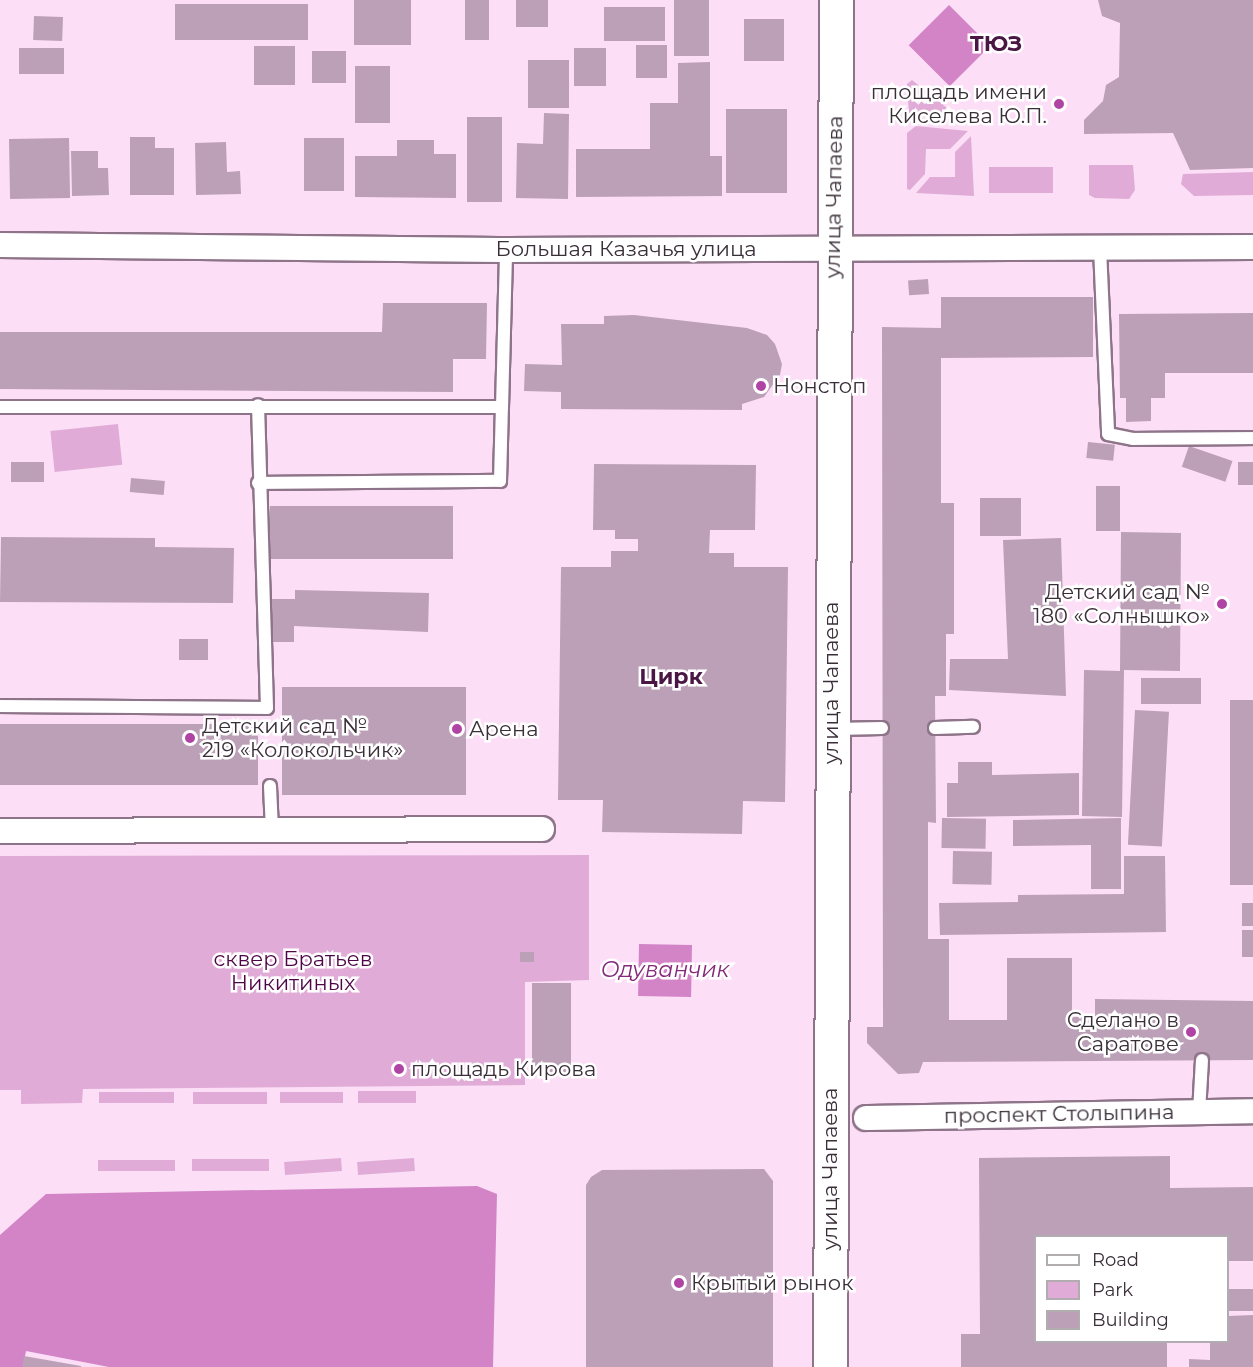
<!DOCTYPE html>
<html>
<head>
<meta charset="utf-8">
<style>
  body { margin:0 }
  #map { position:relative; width:1253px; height:1367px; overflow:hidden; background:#fcdff6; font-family:Montserrat,sans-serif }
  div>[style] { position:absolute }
  .green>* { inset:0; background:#e0acd7; transform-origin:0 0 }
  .forest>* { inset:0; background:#d284c6; transform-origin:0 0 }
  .building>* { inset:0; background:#bca0b7; transform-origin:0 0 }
  .roads { filter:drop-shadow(2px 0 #8e7489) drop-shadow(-2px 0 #8e7489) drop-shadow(0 2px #8e7489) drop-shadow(0 -2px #8e7489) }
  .lane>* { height:12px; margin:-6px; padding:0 6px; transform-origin:6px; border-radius:6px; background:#fff }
  .street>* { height:24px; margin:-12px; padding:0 12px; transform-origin:12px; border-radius:12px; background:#fff }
  .secondary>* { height:33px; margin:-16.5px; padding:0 16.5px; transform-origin:16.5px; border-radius:16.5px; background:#fff }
  .dots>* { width:16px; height:16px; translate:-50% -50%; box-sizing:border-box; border:3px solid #fff; border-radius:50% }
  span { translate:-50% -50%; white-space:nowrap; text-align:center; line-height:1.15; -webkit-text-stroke:5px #fff; paint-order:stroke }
  .poi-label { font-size:21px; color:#3a2f38 }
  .right { translate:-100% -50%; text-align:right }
  .left { translate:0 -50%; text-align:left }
  .street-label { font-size:21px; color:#3a2f38 }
  .park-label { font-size:21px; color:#4f0648 }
  .neighbourhood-label { font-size:22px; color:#4a1644; font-weight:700 }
  .water-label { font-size:22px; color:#85297b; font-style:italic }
  .legend { position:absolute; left:1034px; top:1235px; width:195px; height:108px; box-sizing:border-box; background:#fff; border:2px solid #b0acaf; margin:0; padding:8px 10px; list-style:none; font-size:18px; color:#3a2f38 }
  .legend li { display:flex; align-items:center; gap:12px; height:30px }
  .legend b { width:30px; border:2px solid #b0acaf }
</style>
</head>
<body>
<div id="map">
  <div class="green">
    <i style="clip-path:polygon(912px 80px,947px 108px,947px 112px,909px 113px,907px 84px)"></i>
    <i style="clip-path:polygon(916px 126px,968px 131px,950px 149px,926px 149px,925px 174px,910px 190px,907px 189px,907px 133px)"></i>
    <i style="clip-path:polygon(971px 136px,974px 196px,916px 193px,930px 177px,955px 177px,955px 152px)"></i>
    <i style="clip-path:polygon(1089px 165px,1133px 165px,1135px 190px,1129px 199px,1095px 198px,1089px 195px)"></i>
    <i style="left:989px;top:167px;width:64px;height:26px"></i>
    <i style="clip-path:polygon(1253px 172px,1253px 195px,1194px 196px,1181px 184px,1183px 174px)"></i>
    <i style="left:118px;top:424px;width:41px;height:68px;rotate:84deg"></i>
    <i style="clip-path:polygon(589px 855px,589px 980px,525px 982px,525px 1085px,83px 1089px,82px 1103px,21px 1104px,21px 1090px,0 1090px,0 856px)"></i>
    <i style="left:358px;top:1091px;width:58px;height:12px"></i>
    <i style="left:174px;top:1092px;width:11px;height:75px;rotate:90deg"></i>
    <i style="left:193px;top:1092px;width:74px;height:12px"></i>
    <i style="left:280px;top:1092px;width:63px;height:11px"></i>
    <i style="left:341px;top:1158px;width:13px;height:57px;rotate:86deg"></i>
    <i style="left:414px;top:1158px;width:13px;height:57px;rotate:86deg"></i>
    <i style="left:269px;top:1159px;width:12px;height:77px;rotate:90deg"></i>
    <i style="left:98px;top:1160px;width:77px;height:11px"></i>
  </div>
  <div class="forest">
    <i style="left:949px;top:5px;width:58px;height:57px;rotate:45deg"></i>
    <i style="left:639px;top:944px;width:53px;height:52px;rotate:1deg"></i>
    <i style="clip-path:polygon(477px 1186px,497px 1194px,493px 1367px,109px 1367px,26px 1351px,23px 1367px,0 1367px,0 1235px,46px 1194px)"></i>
  </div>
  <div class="building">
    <i style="left:354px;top:0;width:57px;height:45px"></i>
    <i style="left:465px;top:0;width:24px;height:40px"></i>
    <i style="left:516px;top:0;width:32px;height:27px"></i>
    <i style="left:674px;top:0;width:35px;height:56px"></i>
    <i style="clip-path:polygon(1098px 0,1253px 0,1253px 168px,1190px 170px,1173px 133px,1084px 134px,1084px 120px,1103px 101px,1106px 85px,1119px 77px,1120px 23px,1102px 16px)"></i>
    <i style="left:175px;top:4px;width:133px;height:36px"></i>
    <i style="left:604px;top:7px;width:61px;height:34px"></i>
    <i style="left:34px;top:16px;width:29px;height:24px;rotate:2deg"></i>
    <i style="left:744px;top:19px;width:40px;height:42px"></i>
    <i style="left:667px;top:45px;width:33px;height:31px;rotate:90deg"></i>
    <i style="left:295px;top:46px;width:39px;height:41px;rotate:90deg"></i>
    <i style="left:19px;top:48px;width:45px;height:26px"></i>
    <i style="left:574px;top:48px;width:32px;height:38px"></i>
    <i style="left:312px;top:51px;width:34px;height:32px"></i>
    <i style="left:569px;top:60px;width:48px;height:41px;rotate:90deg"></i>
    <i style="clip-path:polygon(710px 62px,710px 156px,722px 156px,722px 196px,576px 197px,576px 149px,650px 149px,650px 103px,678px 103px,678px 63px)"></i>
    <i style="left:355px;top:66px;width:35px;height:57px"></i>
    <i style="left:726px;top:109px;width:61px;height:84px"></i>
    <i style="clip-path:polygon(544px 113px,569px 114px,568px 199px,516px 198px,517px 143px,543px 144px)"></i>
    <i style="left:467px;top:117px;width:35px;height:85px"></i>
    <i style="clip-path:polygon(130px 137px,155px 137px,155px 148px,174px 148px,174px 195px,130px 195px)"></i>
    <i style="left:69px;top:138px;width:60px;height:60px;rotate:89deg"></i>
    <i style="left:344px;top:138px;width:53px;height:40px;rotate:90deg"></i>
    <i style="clip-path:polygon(397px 140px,434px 140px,434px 154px,456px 154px,456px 198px,355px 197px,355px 156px,397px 156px)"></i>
    <i style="clip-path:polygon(226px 142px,227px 172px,240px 171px,241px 194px,196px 195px,195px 143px)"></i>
    <i style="clip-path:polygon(71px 151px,98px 151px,98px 168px,108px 168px,109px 195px,72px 196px)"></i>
    <i style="left:928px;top:279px;width:15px;height:20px;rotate:86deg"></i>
    <i style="clip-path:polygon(941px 297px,1093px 297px,1093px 357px,941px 358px,941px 503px,954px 503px,954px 634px,946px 634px,946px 696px,935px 696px,936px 823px,928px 822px,928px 939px,949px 939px,949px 1020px,1007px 1020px,1007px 958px,1072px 958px,1072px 1017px,1095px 1017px,1095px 999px,1253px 1001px,1253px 1060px,923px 1062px,919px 1073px,898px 1074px,867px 1043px,867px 1027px,883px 1027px,882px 327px,941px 328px)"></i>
    <i style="clip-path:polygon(383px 303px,487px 303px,486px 359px,453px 359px,453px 392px,0 389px,0 332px,382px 332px)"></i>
    <i style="clip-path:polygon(1253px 313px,1253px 373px,1165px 373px,1165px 398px,1151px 398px,1151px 421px,1126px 422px,1126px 398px,1120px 398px,1119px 314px)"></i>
    <i style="clip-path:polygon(634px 315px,747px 328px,767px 335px,775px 344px,782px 364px,780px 375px,764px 397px,742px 404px,742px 410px,561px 409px,561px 392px,524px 391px,525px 364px,562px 365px,561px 324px,604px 324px,604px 316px)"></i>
    <i style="left:1088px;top:442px;width:27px;height:16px;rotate:6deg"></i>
    <i style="left:1189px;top:446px;width:46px;height:22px;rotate:19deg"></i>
    <i style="left:11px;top:462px;width:33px;height:20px"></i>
    <i style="left:1238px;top:462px;width:15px;height:23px"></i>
    <i style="clip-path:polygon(594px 464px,756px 465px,755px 530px,710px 530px,709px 553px,734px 553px,734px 567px,788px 567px,785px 802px,743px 801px,742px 834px,602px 832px,603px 800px,558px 800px,561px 567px,611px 567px,611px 551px,638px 551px,638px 539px,615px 539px,615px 530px,593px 530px)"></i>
    <i style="left:131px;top:478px;width:34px;height:14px;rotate:5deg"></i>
    <i style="left:1096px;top:486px;width:24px;height:45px"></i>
    <i style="left:980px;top:498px;width:41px;height:38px"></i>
    <i style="left:270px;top:506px;width:183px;height:53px"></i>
    <i style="clip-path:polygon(1121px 532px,1181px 533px,1180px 671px,1124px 670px,1122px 817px,1082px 816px,1084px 670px,1120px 671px)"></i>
    <i style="clip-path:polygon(1px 537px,155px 538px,155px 547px,234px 548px,233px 603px,0 602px)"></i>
    <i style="clip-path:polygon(1061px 538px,1066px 696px,949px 690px,950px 659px,1008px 659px,1003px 540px)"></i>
    <i style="clip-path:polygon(295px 590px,429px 593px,428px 632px,294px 626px,294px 642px,270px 642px,270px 599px,295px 599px)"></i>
    <i style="left:179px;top:639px;width:29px;height:21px"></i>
    <i style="left:1141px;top:678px;width:60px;height:26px"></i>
    <i style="left:282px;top:687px;width:184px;height:108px"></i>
    <i style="left:1230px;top:700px;width:23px;height:185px"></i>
    <i style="left:1135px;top:710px;width:34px;height:135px;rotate:3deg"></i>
    <i style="left:0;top:724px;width:258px;height:61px"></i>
    <i style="clip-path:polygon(958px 762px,992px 762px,992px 775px,1079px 773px,1079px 815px,947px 817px,947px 783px,958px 783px)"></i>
    <i style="left:942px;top:818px;width:44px;height:30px;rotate:1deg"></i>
    <i style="clip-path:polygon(1121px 818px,1121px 889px,1091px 889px,1091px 845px,1013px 846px,1013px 820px)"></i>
    <i style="left:953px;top:851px;width:39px;height:33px;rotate:1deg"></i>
    <i style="clip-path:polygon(1124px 856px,1165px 856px,1166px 932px,940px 935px,939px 903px,1018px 902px,1018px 895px,1124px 894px)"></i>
    <i style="left:1242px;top:903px;width:11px;height:23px"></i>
    <i style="left:1242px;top:930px;width:11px;height:27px"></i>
    <i style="left:534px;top:952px;width:10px;height:14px;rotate:90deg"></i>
    <i style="left:532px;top:983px;width:39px;height:90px"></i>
    <i style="clip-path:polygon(1170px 1156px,1170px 1188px,1253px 1187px,1253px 1261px,1228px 1261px,1228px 1236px,1036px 1236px,1036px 1342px,1167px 1342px,1167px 1367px,961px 1367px,961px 1334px,980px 1334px,979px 1158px)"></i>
    <i style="clip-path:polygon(764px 1169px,773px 1181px,773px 1367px,586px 1367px,586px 1185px,591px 1177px,602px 1170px)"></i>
    <i style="left:1253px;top:1289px;width:22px;height:25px;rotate:90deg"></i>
    <i style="clip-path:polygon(1253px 1315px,1253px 1367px,1189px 1367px,1189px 1359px,1210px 1360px,1210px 1342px,1228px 1342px,1228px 1316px)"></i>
    <i style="clip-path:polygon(24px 1356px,81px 1366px,81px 1367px,22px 1367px)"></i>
  </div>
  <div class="roads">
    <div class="lane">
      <i style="left:1100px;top:248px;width:186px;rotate:87.5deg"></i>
      <i style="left:1108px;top:434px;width:25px;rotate:11deg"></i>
      <i style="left:1133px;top:439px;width:120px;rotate:-0.5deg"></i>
      <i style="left:0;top:407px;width:502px"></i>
      <i style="left:502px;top:407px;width:157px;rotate:-88.5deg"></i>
      <i style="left:258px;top:483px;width:242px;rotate:-0.5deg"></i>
      <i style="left:500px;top:481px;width:74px;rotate:-88.5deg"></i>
      <i style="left:0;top:706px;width:267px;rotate:0.4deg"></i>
      <i style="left:267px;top:708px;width:303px;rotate:-91.7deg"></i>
      <i style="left:935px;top:728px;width:38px;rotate:-2deg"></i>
      <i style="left:835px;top:729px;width:47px;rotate:-1.2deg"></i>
      <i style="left:270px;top:786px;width:44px;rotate:87.4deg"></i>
      <i style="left:1199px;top:1112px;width:52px;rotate:-86.7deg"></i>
    </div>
    <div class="street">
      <i style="left:0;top:245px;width:506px;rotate:0.57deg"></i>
      <i style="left:506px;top:250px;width:747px;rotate:-0.23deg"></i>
      <i style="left:0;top:831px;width:542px;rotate:-0.21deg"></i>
      <i style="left:866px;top:1118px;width:387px;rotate:-1deg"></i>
    </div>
    <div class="secondary">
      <i style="left:830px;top:1367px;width:1367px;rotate:-89.75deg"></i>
    </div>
  </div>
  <div class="dots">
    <i style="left:1059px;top:104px;background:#b044a4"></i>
    <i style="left:761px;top:386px;background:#b044a4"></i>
    <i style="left:1222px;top:604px;background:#b044a4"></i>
    <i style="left:457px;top:729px;background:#b044a4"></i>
    <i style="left:190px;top:738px;background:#b044a4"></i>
    <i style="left:1191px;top:1032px;background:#b044a4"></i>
    <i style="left:399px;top:1069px;background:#b044a4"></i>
    <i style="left:679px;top:1283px;background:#b044a4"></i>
  </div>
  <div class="poi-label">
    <span class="right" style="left:1047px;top:104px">площадь имени<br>Киселева Ю.П.</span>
    <span class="left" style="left:773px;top:386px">Нонстоп</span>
    <span class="right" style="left:1210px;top:604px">Детский сад №<br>180 «Солнышко»</span>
    <span class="left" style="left:202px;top:738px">Детский сад №<br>219 «Колокольчик»</span>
    <span class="left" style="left:469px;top:729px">Арена</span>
    <span class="right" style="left:1179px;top:1032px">Сделано в<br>Саратове</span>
    <span class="left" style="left:411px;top:1069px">площадь Кирова</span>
    <span class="left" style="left:691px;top:1283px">Крытый рынок</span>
  </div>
  <div class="street-label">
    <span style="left:834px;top:197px;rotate:-89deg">улица Чапаева</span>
    <span style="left:626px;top:249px">Большая Казачья улица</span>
    <span style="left:831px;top:683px;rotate:-90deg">улица Чапаева</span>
    <span style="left:1059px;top:1114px;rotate:-1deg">проспект Столыпина</span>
    <span style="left:830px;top:1169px;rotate:-90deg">улица Чапаева</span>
  </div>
  <div class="park-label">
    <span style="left:293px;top:971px">сквер Братьев<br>Никитиных</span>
  </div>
  <div class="neighbourhood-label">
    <span style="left:996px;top:44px">ТЮЗ</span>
    <span style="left:671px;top:677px">Цирк</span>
  </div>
  <div class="water-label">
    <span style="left:665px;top:970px">Одуванчик</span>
  </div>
  <ul class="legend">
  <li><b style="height:8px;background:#fff"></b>Road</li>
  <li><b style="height:16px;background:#e0acd7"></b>Park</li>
  <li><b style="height:16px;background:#bca0b7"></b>Building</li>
  </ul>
</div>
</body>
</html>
